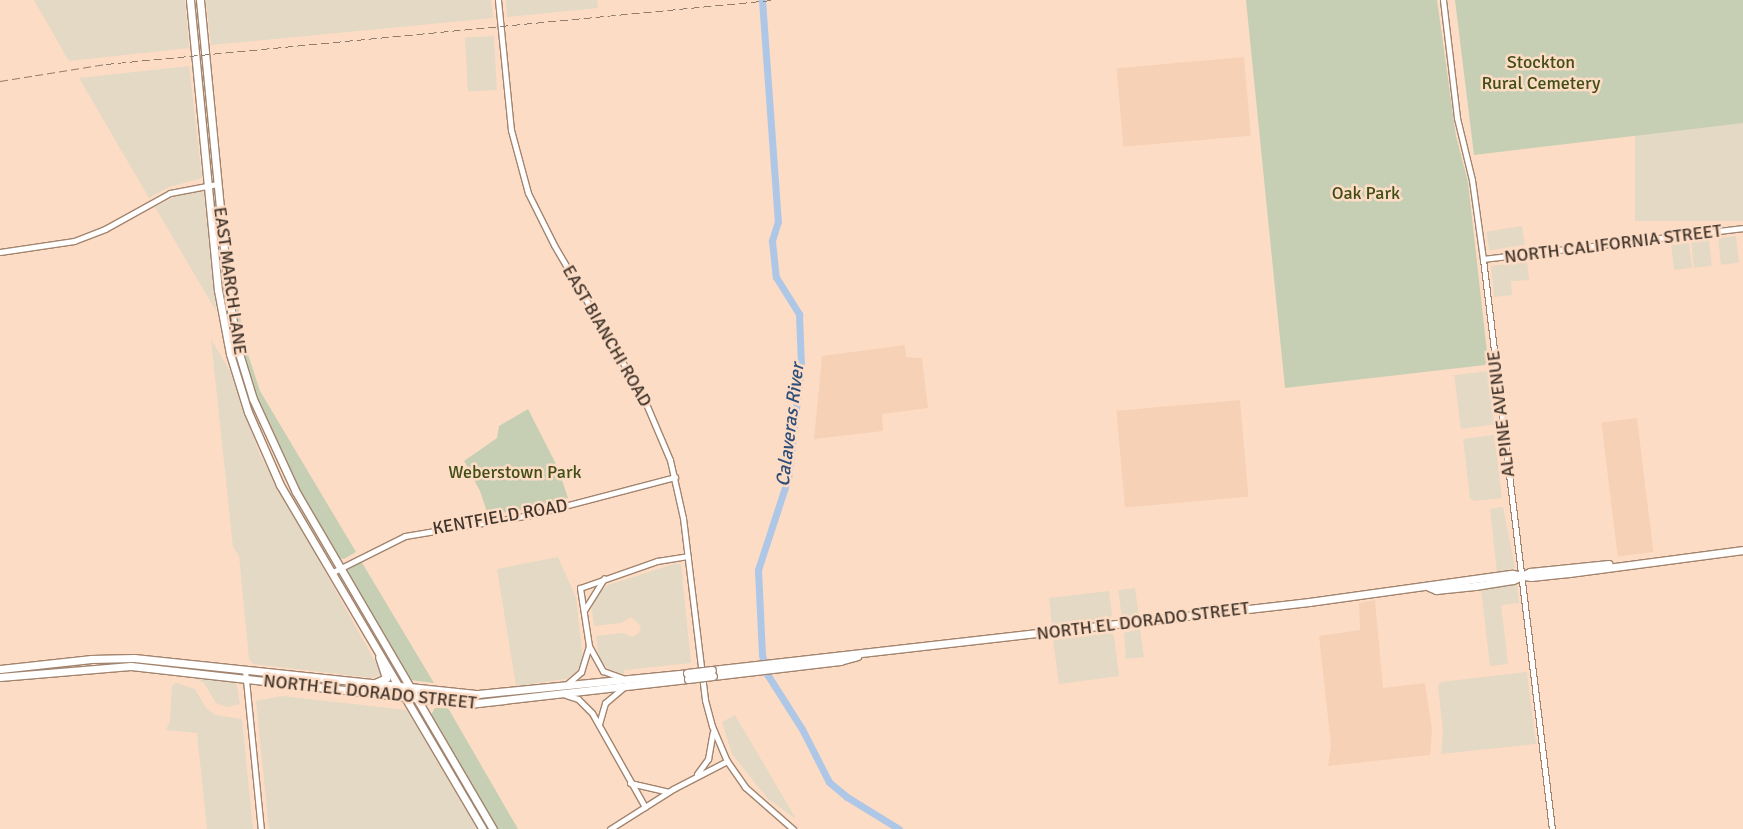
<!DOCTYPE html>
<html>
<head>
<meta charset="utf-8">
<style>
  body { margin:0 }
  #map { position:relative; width:1743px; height:829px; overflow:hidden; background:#fddcc5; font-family:Signika,sans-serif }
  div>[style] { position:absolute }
  .commercial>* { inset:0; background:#e3d9c4; transform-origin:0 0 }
  .built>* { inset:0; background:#f7d1b5; transform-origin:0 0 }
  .green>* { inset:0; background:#c6cfb4 }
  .river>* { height:7px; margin:-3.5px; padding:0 3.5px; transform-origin:3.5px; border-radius:3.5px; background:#afc7e7 }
  .roads { filter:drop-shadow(1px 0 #a2846e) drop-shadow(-1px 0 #a2846e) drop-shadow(0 1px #a2846e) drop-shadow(0 -1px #a2846e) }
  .minor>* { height:5px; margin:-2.5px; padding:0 2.5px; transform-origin:2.5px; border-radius:2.5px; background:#fff }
  .major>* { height:7px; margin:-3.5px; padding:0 3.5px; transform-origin:3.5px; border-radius:3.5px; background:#fff }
  .rail>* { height:1px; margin-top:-0.5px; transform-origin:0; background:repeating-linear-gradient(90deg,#927d6d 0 8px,transparent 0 12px) }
  .bridges { filter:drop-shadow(1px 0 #a2846e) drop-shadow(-1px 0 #a2846e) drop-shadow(0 1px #a2846e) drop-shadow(0 -1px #a2846e) }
  .major-bridge>* { height:7px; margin:-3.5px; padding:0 3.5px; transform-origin:3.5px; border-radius:3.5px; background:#fff }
  span { translate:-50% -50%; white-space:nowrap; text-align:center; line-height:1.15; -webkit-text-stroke:5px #fddcc5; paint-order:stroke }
  .park-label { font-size:18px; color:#404e16 }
  .street-label { font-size:18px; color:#42362c }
  .water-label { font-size:19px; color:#2f4f7a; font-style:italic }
</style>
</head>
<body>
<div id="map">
  <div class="commercial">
    <i style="clip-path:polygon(34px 0,185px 0,189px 48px,69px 61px)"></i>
    <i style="clip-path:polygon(206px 0,491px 0,493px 18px,211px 45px)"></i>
    <i style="clip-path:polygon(506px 0,597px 0,598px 8px,507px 17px)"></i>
    <i style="left:494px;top:36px;width:54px;height:29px;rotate:87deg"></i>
    <i style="clip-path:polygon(189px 66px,202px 178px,169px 187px,149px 198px,79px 78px)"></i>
    <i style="left:1743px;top:123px;width:98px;height:108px;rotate:90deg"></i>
    <i style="clip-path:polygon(201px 191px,204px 194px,216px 311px,155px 207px,176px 196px)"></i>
    <i style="left:1522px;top:226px;width:19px;height:36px;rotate:81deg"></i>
    <i style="left:1736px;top:236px;width:27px;height:18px;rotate:84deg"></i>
    <i style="left:1709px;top:239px;width:27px;height:18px;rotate:84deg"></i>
    <i style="left:1689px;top:243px;width:25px;height:18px;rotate:83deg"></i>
    <i style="clip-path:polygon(1527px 262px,1529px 280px,1511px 281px,1512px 295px,1494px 297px,1491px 266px)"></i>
    <i style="clip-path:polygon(211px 339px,230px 371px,260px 455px,382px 674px,373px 678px,253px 664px,249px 659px,239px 556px,233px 547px)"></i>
    <i style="left:1488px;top:371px;width:54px;height:34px;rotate:83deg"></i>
    <i style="clip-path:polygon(1494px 435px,1502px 498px,1474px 501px,1470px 498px,1463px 439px)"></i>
    <i style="clip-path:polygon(1503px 507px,1515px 568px,1497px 572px,1490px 509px)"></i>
    <i style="clip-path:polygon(558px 557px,576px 598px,583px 659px,577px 671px,566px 679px,516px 686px,497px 569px)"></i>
    <i style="clip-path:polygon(677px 563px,681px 565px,691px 663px,624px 670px,624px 674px,608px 669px,599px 658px,596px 636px,623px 633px,633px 637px,639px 633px,641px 626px,631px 617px,621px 623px,594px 626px,592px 609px,596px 595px,608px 585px)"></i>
    <i style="clip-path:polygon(1517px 584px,1519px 603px,1501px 605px,1508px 664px,1490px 666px,1481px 588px)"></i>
    <i style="left:1135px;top:588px;width:27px;height:17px;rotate:82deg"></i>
    <i style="clip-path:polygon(1109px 591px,1112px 615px,1109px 619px,1052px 625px,1049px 598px)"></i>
    <i style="clip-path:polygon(1140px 629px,1144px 657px,1126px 659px,1124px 633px)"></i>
    <i style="clip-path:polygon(1111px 633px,1114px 636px,1119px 676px,1059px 684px,1053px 640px)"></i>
    <i style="clip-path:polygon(1527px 672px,1536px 744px,1441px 754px,1443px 730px,1438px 685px,1441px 682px)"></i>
    <i style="clip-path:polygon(190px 675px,236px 680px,240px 704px,227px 707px,216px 703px,204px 683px)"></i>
    <i style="clip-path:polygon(176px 683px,195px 689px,206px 708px,215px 715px,242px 719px,253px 829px,207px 829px,197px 733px,166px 730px,170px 721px,172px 686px)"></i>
    <i style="clip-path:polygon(282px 696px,407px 710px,477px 829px,269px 829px,256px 701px)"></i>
    <i style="clip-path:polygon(735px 715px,796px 819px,768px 799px,732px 754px,722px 722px)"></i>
  </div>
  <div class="built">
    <i style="left:1244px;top:57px;width:79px;height:128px;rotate:85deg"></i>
    <i style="clip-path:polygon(905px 345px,906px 357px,922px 358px,928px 408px,882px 414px,883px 431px,814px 439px,822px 356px)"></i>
    <i style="left:1240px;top:400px;width:97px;height:124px;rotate:85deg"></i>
    <i style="left:1637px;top:418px;width:135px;height:36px;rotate:83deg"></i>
    <i style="clip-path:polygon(1375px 600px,1383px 688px,1425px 683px,1432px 730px,1430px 755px,1328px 766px,1331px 745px,1319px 636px,1360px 630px,1359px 603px)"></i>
  </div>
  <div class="green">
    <i style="clip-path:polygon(1246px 0,1437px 0,1456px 136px,1468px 182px,1488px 361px,1485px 365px,1285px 388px)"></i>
    <i style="clip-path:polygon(1455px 0,1743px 0,1743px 123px,1474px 155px)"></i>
    <i style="clip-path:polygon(230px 273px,233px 273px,244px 342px,260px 391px,356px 552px,344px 559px,338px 558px,310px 511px,265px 422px,244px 358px)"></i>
    <i style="clip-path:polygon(528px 409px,558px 468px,568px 498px,527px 509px,488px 515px,480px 491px,464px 461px,497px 438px,499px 426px)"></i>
    <i style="clip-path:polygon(361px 561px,434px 683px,411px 680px,401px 665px,347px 573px,349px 567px)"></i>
    <i style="clip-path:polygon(435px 708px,448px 708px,518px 829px,496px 829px,431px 715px)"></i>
  </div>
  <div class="river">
    <i style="left:762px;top:0;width:222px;rotate:85.9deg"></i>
    <i style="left:778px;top:221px;width:21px;rotate:107deg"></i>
    <i style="left:772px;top:241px;width:36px;rotate:84deg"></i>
    <i style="left:776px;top:277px;width:44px;rotate:58.1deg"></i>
    <i style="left:799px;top:314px;width:52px;rotate:87.8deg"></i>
    <i style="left:801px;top:366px;width:113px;rotate:96.6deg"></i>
    <i style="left:788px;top:478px;width:97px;rotate:108.1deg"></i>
    <i style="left:758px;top:570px;width:85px;rotate:87.3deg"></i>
    <i style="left:762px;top:655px;width:20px;rotate:75deg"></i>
    <i style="left:767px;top:674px;width:65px;rotate:57.5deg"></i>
    <i style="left:802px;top:729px;width:59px;rotate:63deg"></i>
    <i style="left:829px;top:782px;width:23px;rotate:40deg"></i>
    <i style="left:847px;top:797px;width:61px;rotate:31.6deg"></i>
  </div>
  <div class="roads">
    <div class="minor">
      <i style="left:498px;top:0;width:131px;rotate:84.3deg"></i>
      <i style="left:511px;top:130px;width:65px;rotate:74.9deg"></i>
      <i style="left:528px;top:193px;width:58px;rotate:63.4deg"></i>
      <i style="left:554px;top:245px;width:178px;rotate:59.7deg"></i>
      <i style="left:644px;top:399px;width:66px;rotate:66.9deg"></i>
      <i style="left:670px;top:460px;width:59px;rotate:77.4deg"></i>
      <i style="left:683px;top:518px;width:183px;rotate:83.1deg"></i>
      <i style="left:705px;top:700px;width:27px;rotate:75deg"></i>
      <i style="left:712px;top:726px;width:38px;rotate:67deg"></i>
      <i style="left:727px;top:761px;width:32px;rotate:55deg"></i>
      <i style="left:745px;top:787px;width:64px;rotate:41.2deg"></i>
      <i style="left:1443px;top:0;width:119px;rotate:83.2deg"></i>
      <i style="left:1457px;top:118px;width:64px;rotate:76.4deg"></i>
      <i style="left:1472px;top:180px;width:80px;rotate:82.1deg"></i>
      <i style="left:1483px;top:259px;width:574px;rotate:83.1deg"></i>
      <i style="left:0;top:252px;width:75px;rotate:-8.5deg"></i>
      <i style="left:74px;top:241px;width:33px;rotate:-21deg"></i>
      <i style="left:105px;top:229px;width:74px;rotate:-29deg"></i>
      <i style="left:170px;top:193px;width:48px;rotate:-10.8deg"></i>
      <i style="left:1483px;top:259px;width:262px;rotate:-6.8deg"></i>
      <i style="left:333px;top:572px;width:80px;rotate:-26.6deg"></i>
      <i style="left:405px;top:536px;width:127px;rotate:-9.5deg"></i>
      <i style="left:530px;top:515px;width:150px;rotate:-14.7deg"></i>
      <i style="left:585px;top:609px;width:36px;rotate:-58deg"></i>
      <i style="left:589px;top:646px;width:29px;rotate:61deg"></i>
      <i style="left:603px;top:671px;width:20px;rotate:20deg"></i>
      <i style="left:245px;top:670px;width:160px;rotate:84.3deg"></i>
      <i style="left:566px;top:685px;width:20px;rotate:-41deg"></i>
      <i style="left:581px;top:672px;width:27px;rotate:-73deg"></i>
      <i style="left:589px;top:646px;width:59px;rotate:-98.8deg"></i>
      <i style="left:580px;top:588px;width:82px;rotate:-19.3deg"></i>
      <i style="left:657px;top:561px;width:31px;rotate:-9deg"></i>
      <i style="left:566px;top:695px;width:13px;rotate:18deg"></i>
      <i style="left:578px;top:699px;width:20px;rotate:45deg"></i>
      <i style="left:592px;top:713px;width:108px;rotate:60.6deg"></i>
      <i style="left:599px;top:724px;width:22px;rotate:-74deg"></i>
      <i style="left:605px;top:703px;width:25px;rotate:-40deg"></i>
      <i style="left:697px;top:774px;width:19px;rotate:-54deg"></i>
      <i style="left:708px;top:759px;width:27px;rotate:-80deg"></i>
      <i style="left:630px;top:783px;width:39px;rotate:13deg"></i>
      <i style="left:610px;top:829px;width:75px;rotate:-32.4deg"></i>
      <i style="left:673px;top:789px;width:61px;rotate:-27.4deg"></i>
    </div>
    <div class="major">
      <i style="left:190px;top:0;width:291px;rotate:84.5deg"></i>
      <i style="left:218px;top:290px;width:65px;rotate:79.4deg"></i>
      <i style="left:230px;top:354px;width:61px;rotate:72.8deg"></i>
      <i style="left:248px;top:412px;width:80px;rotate:66.3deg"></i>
      <i style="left:280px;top:485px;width:399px;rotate:59.5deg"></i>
      <i style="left:200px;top:0;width:300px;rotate:84.5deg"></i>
      <i style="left:229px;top:299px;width:52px;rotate:80deg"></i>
      <i style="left:238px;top:350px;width:51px;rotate:73deg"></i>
      <i style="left:253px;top:399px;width:102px;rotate:65.2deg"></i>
      <i style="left:296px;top:492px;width:390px;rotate:59.7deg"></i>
      <i style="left:1429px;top:587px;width:8px;rotate:23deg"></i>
      <i style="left:1436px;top:590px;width:39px;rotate:-6deg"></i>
      <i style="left:1475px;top:586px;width:38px;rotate:-9deg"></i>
      <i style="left:1513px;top:580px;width:19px;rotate:-25deg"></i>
      <i style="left:1530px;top:572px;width:79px;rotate:-5.8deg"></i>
      <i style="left:0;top:669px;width:92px;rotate:-6.3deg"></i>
      <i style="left:91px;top:659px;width:43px;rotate:-1.3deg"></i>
      <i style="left:134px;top:658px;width:346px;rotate:6deg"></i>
      <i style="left:478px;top:694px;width:210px;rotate:-5.7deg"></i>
      <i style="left:712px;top:670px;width:601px;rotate:-6.5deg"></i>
      <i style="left:1309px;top:602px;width:205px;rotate:-7.9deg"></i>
      <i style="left:1512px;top:574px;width:19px;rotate:9deg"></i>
      <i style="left:1531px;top:577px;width:38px;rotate:-6deg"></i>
      <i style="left:1569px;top:573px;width:176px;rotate:-7.5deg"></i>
      <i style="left:713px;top:676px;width:128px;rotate:-6.7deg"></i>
      <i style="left:840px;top:661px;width:18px;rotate:-16deg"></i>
      <i style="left:0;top:677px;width:131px;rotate:-4.8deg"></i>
      <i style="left:131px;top:666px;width:340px;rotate:6.4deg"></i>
      <i style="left:469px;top:704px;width:220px;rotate:-6.5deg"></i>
      <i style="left:375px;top:683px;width:12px;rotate:-24deg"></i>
      <i style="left:386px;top:678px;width:22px;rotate:-108deg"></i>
    </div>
  </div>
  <div class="rail">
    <i style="left:0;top:81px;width:107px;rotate:-9.1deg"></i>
    <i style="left:106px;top:64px;width:669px;rotate:-5.49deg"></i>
  </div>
  <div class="bridges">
    <div class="major-bridge">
      <i style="left:687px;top:673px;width:25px;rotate:-7deg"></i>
      <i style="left:688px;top:679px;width:25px;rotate:-7deg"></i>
    </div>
  </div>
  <div class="park-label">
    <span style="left:1541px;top:73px">Stockton<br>Rural Cemetery</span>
    <span style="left:1366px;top:193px">Oak Park</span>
    <span style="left:515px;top:472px">Weberstown Park</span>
  </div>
  <div class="street-label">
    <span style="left:1613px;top:244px;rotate:-7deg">NORTH CALIFORNIA STREET</span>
    <span style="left:230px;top:281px;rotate:82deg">EAST MARCH LANE</span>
    <span style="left:607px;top:336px;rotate:60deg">EAST BIANCHI ROAD</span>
    <span style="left:1501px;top:414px;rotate:-97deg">ALPINE AVENUE</span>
    <span style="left:500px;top:517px;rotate:-10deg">KENTFIELD ROAD</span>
    <span style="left:1143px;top:621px;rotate:-7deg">NORTH EL DORADO STREET</span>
    <span style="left:370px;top:692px;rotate:6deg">NORTH EL DORADO STREET</span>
  </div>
  <div class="water-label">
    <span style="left:791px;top:425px;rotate:-83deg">Calaveras River</span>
  </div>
</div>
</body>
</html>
